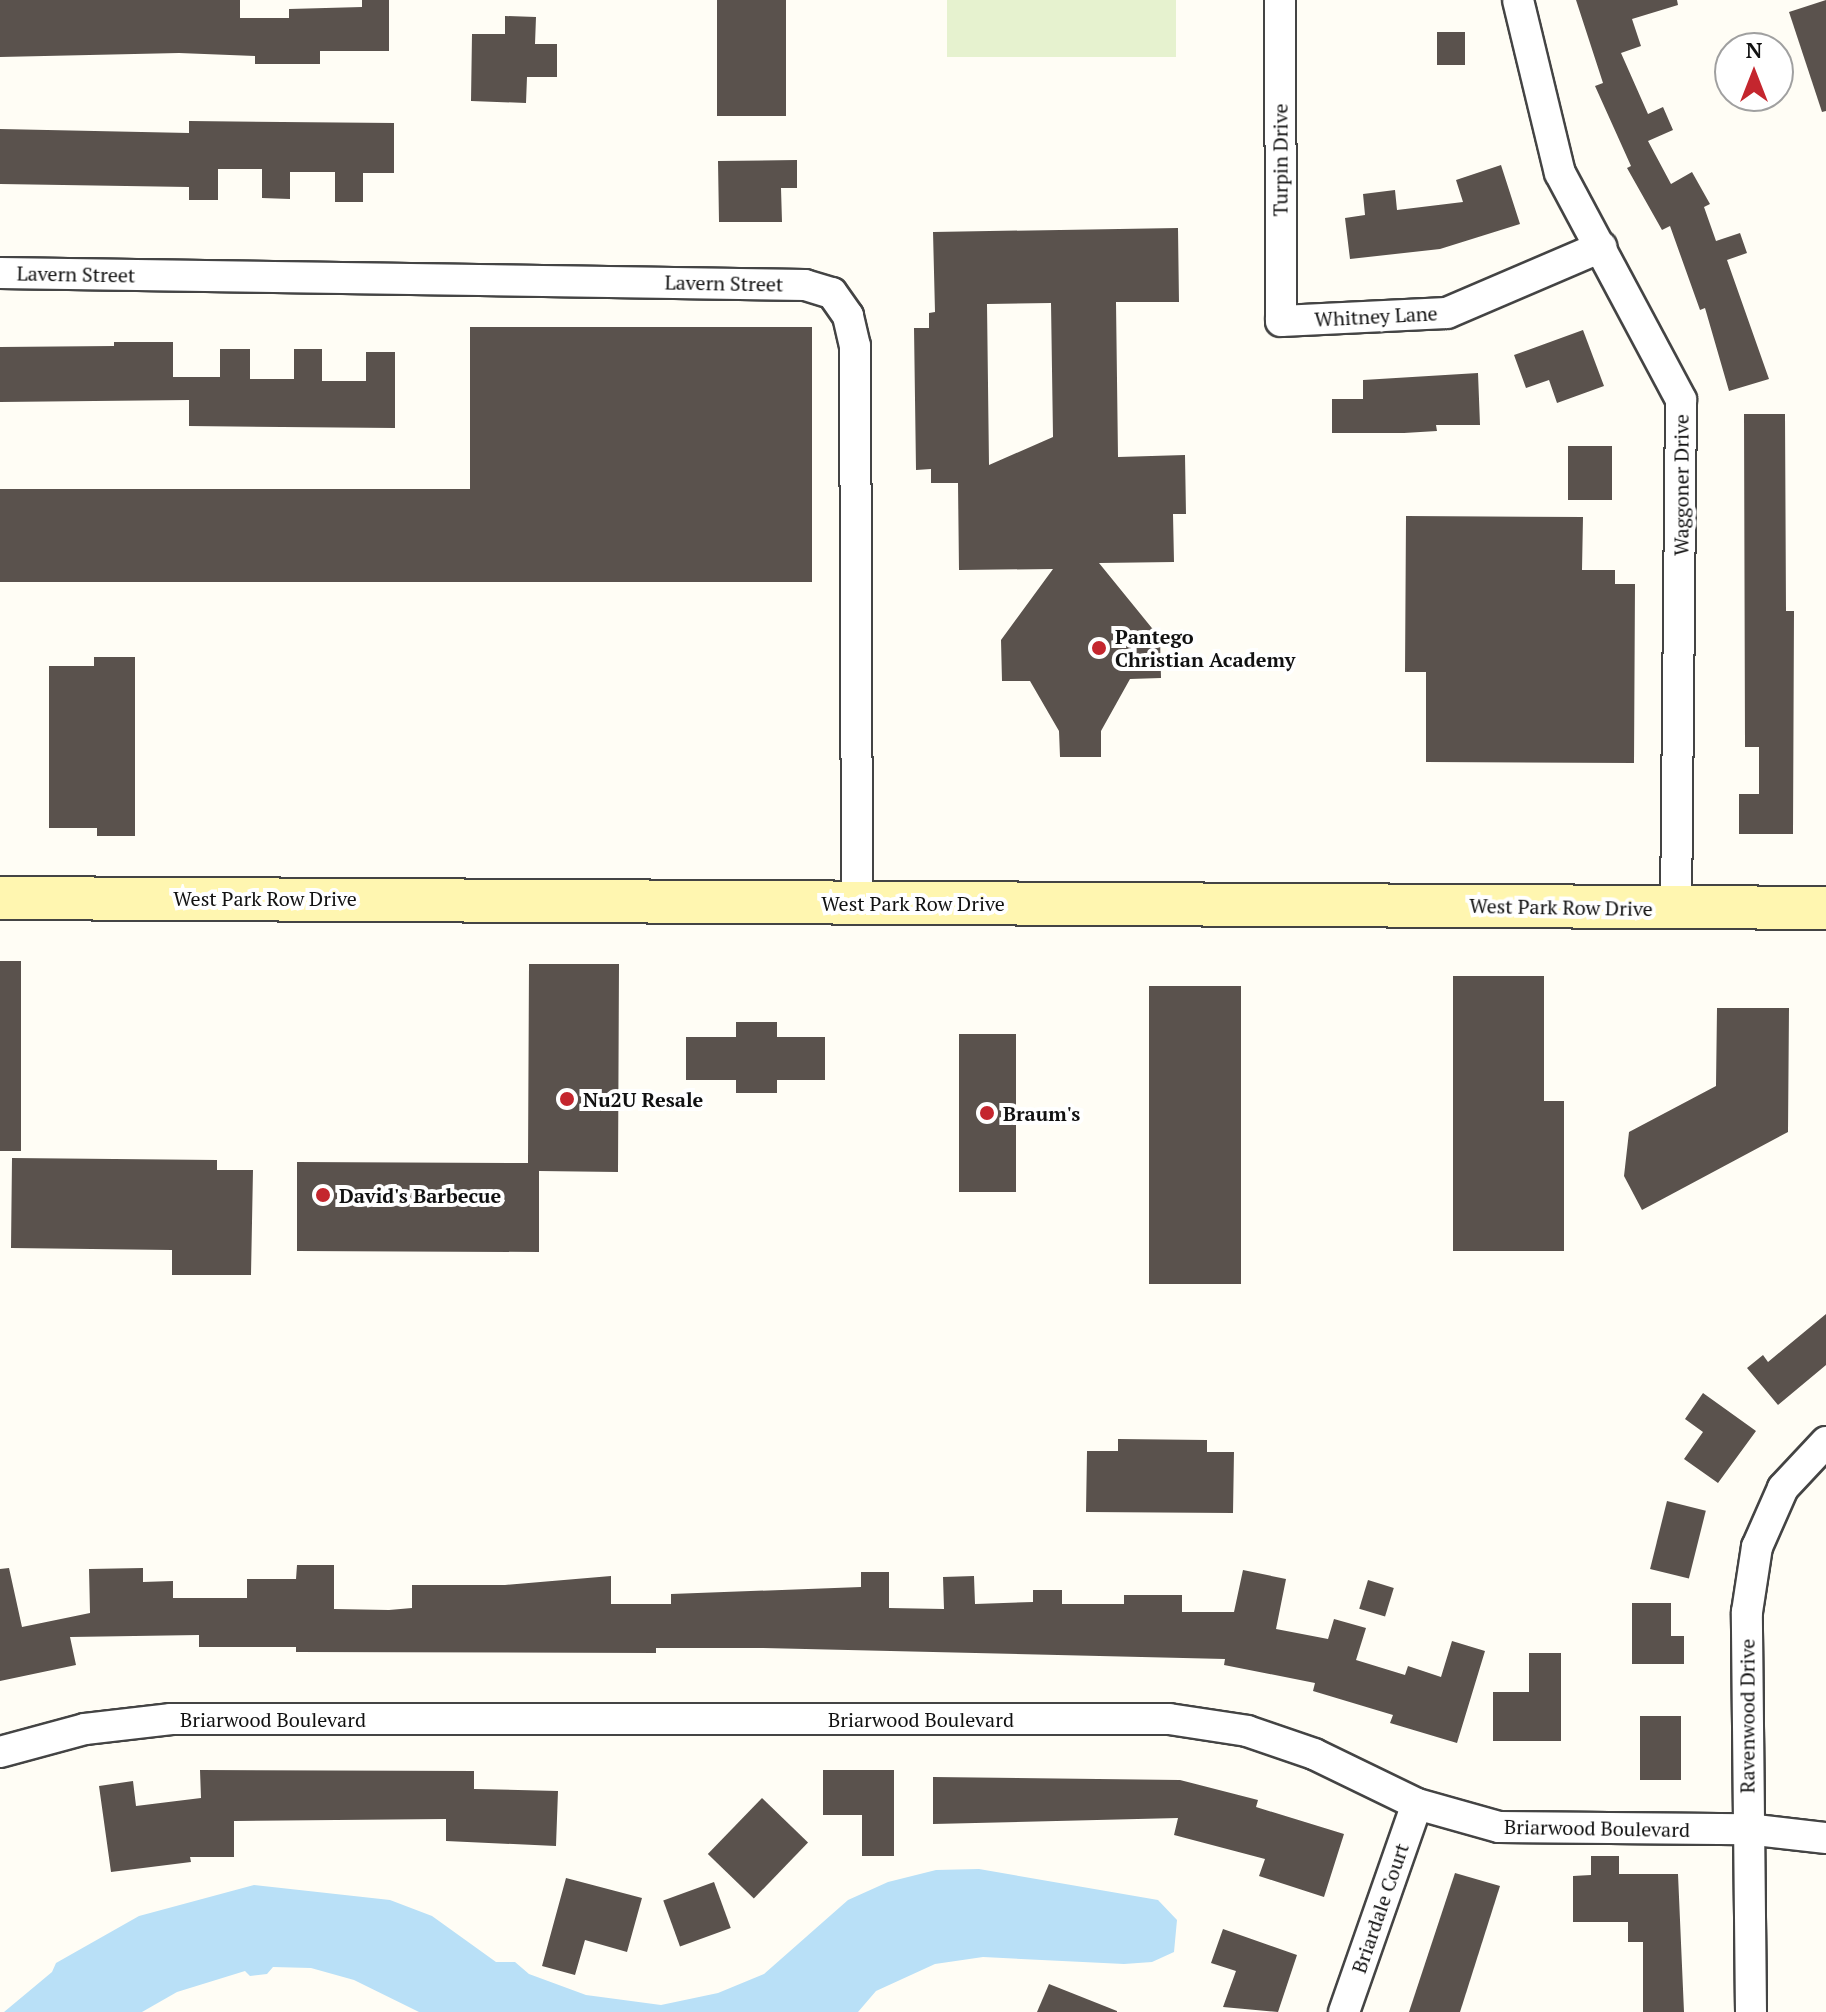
<!DOCTYPE html>
<html>
<head>
<meta charset="utf-8">
<style>
  body { margin:0 }
  #map { position:relative; width:1826px; height:2012px; overflow:hidden; background:#fffdf5; font-family:"PT Serif",serif }
  div>[style] { position:absolute }
  .pitch>* { inset:0; background:#e6f2cf; transform-origin:0 0 }
  .water>* { inset:0; background:#b9e0f7 }
  .building>* { inset:0; background:#5a524d; transform-origin:0 0 }
  .roads { filter:drop-shadow(2px 0 #444) drop-shadow(-2px 0 #444) drop-shadow(0 2px #444) drop-shadow(0 -2px #444) }
  .street>* { height:30px; margin:-15px; padding:0 15px; transform-origin:15px; border-radius:15px; background:#fff }
  .secondary>* { height:42px; margin:-21px; padding:0 21px; transform-origin:21px; border-radius:21px; background:#fff6b0 }
  .dots>* { width:22px; height:22px; translate:-50% -50%; box-sizing:border-box; border:4px solid #fff; border-radius:50% }
  span { translate:-50% -50%; white-space:nowrap; text-align:center; line-height:1.15; -webkit-text-stroke:8px #fff; paint-order:stroke }
  .street-label { font-size:20px; color:#111 }
  .poi-label { font-size:20px; color:#111; font-weight:700 }
  .left { translate:0 -50%; text-align:left }
  .north { position:absolute; left:1714px; top:32px; width:80px; height:80px; box-sizing:border-box; background:#fff; border:2px solid #a0a0a0; border-radius:50%; rotate:0deg; font-size:22px; font-weight:700; line-height:32px; text-align:center; color:#111 }
  .north::after { content:''; display:block; margin:auto; width:28px; height:36px; background:#c4262e; clip-path:polygon(50% 0,100% 100%,50% 72%,0 100%) }
</style>
</head>
<body>
<div id="map">
  <div class="pitch">
    <i style="left:947px;top:0;width:229px;height:57px"></i>
  </div>
  <div class="water">
    <i style="clip-path:polygon(979px 1869px,1158px 1900px,1177px 1920px,1174px 1952px,1152px 1962px,1124px 1964px,983px 1957px,935px 1964px,876px 1991px,858px 2012px,419px 2012px,354px 1980px,311px 1968px,273px 1967px,267px 1974px,250px 1976px,245px 1971px,177px 1992px,142px 2012px,4px 2012px,52px 1972px,56px 1963px,139px 1916px,254px 1885px,390px 1900px,432px 1916px,496px 1962px,515px 1962px,529px 1974px,586px 1995px,661px 2005px,718px 1993px,764px 1974px,848px 1900px,888px 1882px,936px 1870px)"></i>
  </div>
  <div class="building">
    <i style="clip-path:polygon(0 0,240px 0,240px 18px,289px 18px,289px 9px,362px 7px,362px 0,389px 0,389px 51px,320px 51px,320px 64px,255px 64px,255px 56px,179px 53px,0 57px)"></i>
    <i style="left:717px;top:0;width:69px;height:116px"></i>
    <i style="clip-path:polygon(1576px 0,1677px 0,1678px 5px,1632px 19px,1641px 46px,1621px 53px,1648px 114px,1663px 107px,1673px 130px,1648px 141px,1671px 184px,1692px 172px,1710px 204px,1704px 207px,1716px 241px,1740px 233px,1747px 253px,1727px 260px,1769px 379px,1729px 391px,1705px 308px,1700px 310px,1670px 226px,1662px 230px,1627px 168px,1631px 166px,1595px 86px,1603px 83px)"></i>
    <i style="clip-path:polygon(1826px 0,1826px 111px,1822px 112px,1789px 12px)"></i>
    <i style="clip-path:polygon(505px 16px,536px 17px,535px 44px,557px 44px,557px 77px,527px 77px,526px 103px,471px 101px,472px 34px,505px 34px)"></i>
    <i style="left:1437px;top:32px;width:28px;height:33px"></i>
    <i style="clip-path:polygon(189px 121px,394px 123px,394px 173px,363px 173px,363px 202px,335px 202px,335px 172px,290px 172px,290px 199px,262px 198px,262px 169px,218px 169px,218px 200px,189px 200px,189px 187px,0 184px,0 129px,189px 133px)"></i>
    <i style="clip-path:polygon(797px 160px,797px 188px,781px 188px,782px 222px,719px 222px,718px 161px)"></i>
    <i style="clip-path:polygon(1501px 165px,1520px 224px,1440px 249px,1350px 259px,1345px 218px,1365px 215px,1363px 194px,1395px 190px,1397px 210px,1463px 202px,1456px 180px)"></i>
    <i style="clip-path:polygon(evenodd,1178px 228px,1179px 302px,1116px 302px,1118px 457px,1185px 455px,1186px 514px,1173px 514px,1174px 562px,1099px 563px,1160px 638px,1161px 678px,1130px 679px,1101px 731px,1101px 757px,1060px 757px,1059px 731px,1030px 681px,1002px 681px,1001px 640px,1053px 569px,959px 570px,958px 483px,931px 483px,931px 469px,916px 470px,914px 328px,929px 328px,929px 313px,935px 312px,933px 232px,1178px 228px,1051px 303px,1053px 437px,989px 465px,987px 304px,1051px 303px)"></i>
    <i style="clip-path:polygon(470px 327px,812px 327px,812px 582px,0 582px,0 489px,470px 489px)"></i>
    <i style="clip-path:polygon(1583px 330px,1604px 386px,1557px 403px,1549px 380px,1526px 388px,1514px 355px)"></i>
    <i style="clip-path:polygon(114px 342px,173px 342px,173px 377px,220px 377px,220px 349px,250px 349px,250px 379px,294px 379px,294px 349px,322px 349px,322px 381px,366px 381px,366px 352px,395px 352px,395px 428px,189px 426px,189px 400px,0 402px,0 347px,114px 346px)"></i>
    <i style="clip-path:polygon(1478px 373px,1480px 425px,1436px 425px,1437px 431px,1404px 433px,1332px 433px,1332px 399px,1363px 399px,1363px 380px)"></i>
    <i style="clip-path:polygon(1744px 414px,1785px 414px,1786px 611px,1794px 611px,1793px 834px,1739px 834px,1739px 794px,1759px 794px,1759px 747px,1745px 747px)"></i>
    <i style="left:1568px;top:446px;width:44px;height:54px"></i>
    <i style="clip-path:polygon(1406px 516px,1583px 517px,1582px 570px,1615px 570px,1615px 584px,1635px 584px,1634px 763px,1426px 762px,1426px 672px,1405px 672px)"></i>
    <i style="clip-path:polygon(94px 657px,135px 657px,135px 836px,97px 836px,97px 828px,49px 828px,49px 666px,94px 666px)"></i>
    <i style="left:0;top:961px;width:21px;height:190px"></i>
    <i style="clip-path:polygon(529px 964px,619px 964px,618px 1172px,539px 1171px,539px 1252px,297px 1251px,297px 1162px,528px 1163px)"></i>
    <i style="clip-path:polygon(1453px 976px,1544px 976px,1544px 1101px,1564px 1101px,1564px 1251px,1453px 1251px)"></i>
    <i style="left:1149px;top:986px;width:92px;height:298px"></i>
    <i style="clip-path:polygon(1717px 1008px,1789px 1008px,1788px 1132px,1642px 1210px,1624px 1176px,1629px 1132px,1716px 1086px)"></i>
    <i style="clip-path:polygon(736px 1022px,777px 1022px,777px 1037px,825px 1037px,825px 1080px,777px 1080px,777px 1093px,736px 1093px,736px 1080px,686px 1080px,686px 1037px,736px 1037px)"></i>
    <i style="left:959px;top:1034px;width:57px;height:158px"></i>
    <i style="clip-path:polygon(12px 1158px,217px 1160px,217px 1170px,253px 1170px,251px 1275px,172px 1275px,172px 1250px,11px 1248px)"></i>
    <i style="clip-path:polygon(1826px 1314px,1826px 1365px,1778px 1405px,1747px 1368px,1763px 1355px,1768px 1362px)"></i>
    <i style="clip-path:polygon(1703px 1393px,1756px 1431px,1718px 1483px,1684px 1459px,1703px 1432px,1685px 1419px)"></i>
    <i style="clip-path:polygon(1118px 1439px,1207px 1440px,1207px 1452px,1234px 1452px,1233px 1513px,1086px 1512px,1087px 1451px,1118px 1451px)"></i>
    <i style="left:1667px;top:1501px;width:40px;height:70px;rotate:14deg"></i>
    <i style="clip-path:polygon(297px 1565px,334px 1565px,334px 1609px,389px 1610px,412px 1608px,412px 1585px,505px 1585px,611px 1576px,611px 1604px,671px 1604px,671px 1594px,861px 1587px,861px 1572px,889px 1572px,889px 1608px,944px 1609px,943px 1577px,974px 1576px,975px 1604px,1033px 1602px,1033px 1590px,1062px 1590px,1062px 1604px,1124px 1604px,1124px 1595px,1182px 1595px,1182px 1612px,1234px 1612px,1243px 1570px,1286px 1579px,1276px 1629px,1328px 1639px,1334px 1619px,1366px 1628px,1356px 1660px,1405px 1675px,1408px 1666px,1441px 1677px,1452px 1641px,1485px 1651px,1457px 1743px,1390px 1723px,1393px 1715px,1313px 1691px,1315px 1683px,1224px 1665px,1225px 1659px,763px 1648px,656px 1648px,656px 1653px,296px 1652px,296px 1647px,199px 1647px,199px 1635px,70px 1637px,76px 1665px,0 1681px,0 1569px,9px 1568px,22px 1627px,90px 1613px,89px 1569px,143px 1568px,143px 1582px,173px 1581px,173px 1598px,247px 1598px,247px 1579px,296px 1579px)"></i>
    <i style="left:1368px;top:1580px;width:27px;height:30px;rotate:17deg"></i>
    <i style="clip-path:polygon(1632px 1603px,1671px 1603px,1671px 1636px,1684px 1636px,1684px 1664px,1632px 1664px)"></i>
    <i style="clip-path:polygon(1529px 1653px,1561px 1653px,1561px 1741px,1493px 1741px,1493px 1692px,1529px 1692px)"></i>
    <i style="left:1640px;top:1716px;width:41px;height:64px"></i>
    <i style="clip-path:polygon(200px 1770px,474px 1771px,474px 1789px,558px 1791px,556px 1846px,446px 1841px,446px 1819px,234px 1821px,234px 1857px,190px 1857px,191px 1862px,111px 1872px,99px 1786px,133px 1781px,136px 1806px,201px 1798px)"></i>
    <i style="clip-path:polygon(823px 1770px,894px 1770px,894px 1856px,862px 1856px,862px 1815px,823px 1815px)"></i>
    <i style="clip-path:polygon(933px 1777px,1180px 1780px,1258px 1800px,1256px 1807px,1344px 1834px,1324px 1897px,1259px 1876px,1265px 1859px,1174px 1835px,1178px 1818px,933px 1824px)"></i>
    <i style="left:762px;top:1798px;width:64px;height:78px;rotate:44deg"></i>
    <i style="clip-path:polygon(1591px 1856px,1619px 1856px,1619px 1874px,1678px 1874px,1684px 2012px,1643px 2012px,1643px 1942px,1628px 1942px,1628px 1922px,1573px 1922px,1573px 1876px,1591px 1875px)"></i>
    <i style="clip-path:polygon(1455px 1873px,1500px 1886px,1460px 2012px,1409px 2012px)"></i>
    <i style="clip-path:polygon(566px 1878px,642px 1898px,627px 1952px,585px 1940px,575px 1975px,542px 1966px)"></i>
    <i style="left:714px;top:1882px;width:49px;height:54px;rotate:70deg"></i>
    <i style="clip-path:polygon(1223px 1929px,1297px 1955px,1278px 2012px,1223px 2007px,1236px 1971px,1211px 1963px)"></i>
    <i style="clip-path:polygon(1049px 1984px,1117px 2011px,1117px 2012px,1037px 2012px)"></i>
  </div>
  <div class="roads">
    <div class="street">
      <i style="left:1280px;top:0;width:321px;rotate:89.8deg"></i>
      <i style="left:1281px;top:321px;width:166px;rotate:-2.8deg"></i>
      <i style="left:1447px;top:313px;width:168px;rotate:-23.2deg"></i>
      <i style="left:1518px;top:0;width:178px;rotate:76.4deg"></i>
      <i style="left:1560px;top:173px;width:257px;rotate:61.9deg"></i>
      <i style="left:1681px;top:400px;width:509px;rotate:90.56deg"></i>
      <i style="left:0;top:273px;width:805px;rotate:0.85deg"></i>
      <i style="left:805px;top:285px;width:28px;rotate:17deg"></i>
      <i style="left:832px;top:293px;width:28px;rotate:55deg"></i>
      <i style="left:848px;top:316px;width:31px;rotate:77deg"></i>
      <i style="left:855px;top:346px;width:557px;rotate:89.79deg"></i>
      <i style="left:0;top:1752px;width:88px;rotate:-15.1deg"></i>
      <i style="left:85px;top:1729px;width:87px;rotate:-6.6deg"></i>
      <i style="left:171px;top:1719px;width:998px"></i>
      <i style="left:1169px;top:1719px;width:79px;rotate:8.7deg"></i>
      <i style="left:1247px;top:1731px;width:71px;rotate:18.9deg"></i>
      <i style="left:1314px;top:1754px;width:114px;rotate:25.9deg"></i>
      <i style="left:1417px;top:1804px;width:85px;rotate:15.7deg"></i>
      <i style="left:1499px;top:1827px;width:248px;rotate:0.5deg"></i>
      <i style="left:1747px;top:1829px;width:80px;rotate:6.5deg"></i>
      <i style="left:1344px;top:2012px;width:220px;rotate:-70.7deg"></i>
      <i style="left:1751px;top:2012px;width:400px;rotate:-90.6deg"></i>
      <i style="left:1747px;top:1612px;width:66px;rotate:-81.3deg"></i>
      <i style="left:1757px;top:1547px;width:64px;rotate:-66.2deg"></i>
      <i style="left:1783px;top:1488px;width:63px;rotate:-46.9deg"></i>
    </div>
    <div class="secondary">
      <i style="left:0;top:898px;width:1826px;rotate:0.31deg"></i>
    </div>
  </div>
  <div class="dots">
    <i style="left:1099px;top:648px;background:#c4262e"></i>
    <i style="left:567px;top:1099px;background:#c4262e"></i>
    <i style="left:987px;top:1113px;background:#c4262e"></i>
    <i style="left:323px;top:1195px;background:#c4262e"></i>
  </div>
  <div class="street-label">
    <span style="left:1280px;top:160px;rotate:-90deg">Turpin Drive</span>
    <span style="left:76px;top:274px;rotate:1deg">Lavern Street</span>
    <span style="left:724px;top:283px;rotate:1deg">Lavern Street</span>
    <span style="left:1376px;top:316px;rotate:-3deg">Whitney Lane</span>
    <span style="left:1681px;top:485px;rotate:-90deg">Waggoner Drive</span>
    <span style="left:265px;top:898px">West Park Row Drive</span>
    <span style="left:913px;top:903px">West Park Row Drive</span>
    <span style="left:1561px;top:907px;rotate:1deg">West Park Row Drive</span>
    <span style="left:1747px;top:1716px;rotate:-90deg">Ravenwood Drive</span>
    <span style="left:273px;top:1719px">Briarwood Boulevard</span>
    <span style="left:921px;top:1719px">Briarwood Boulevard</span>
    <span style="left:1597px;top:1828px;rotate:1deg">Briarwood Boulevard</span>
    <span style="left:1380px;top:1908px;rotate:-71deg">Briardale Court</span>
  </div>
  <div class="poi-label">
    <span class="left" style="left:1115px;top:648px">Pantego<br>Christian Academy</span>
    <span class="left" style="left:583px;top:1099px">Nu2U Resale</span>
    <span class="left" style="left:1003px;top:1113px">Braum's</span>
    <span class="left" style="left:339px;top:1195px">David's Barbecue</span>
  </div>
  <div class="north">N</div>
</div>
</body>
</html>
